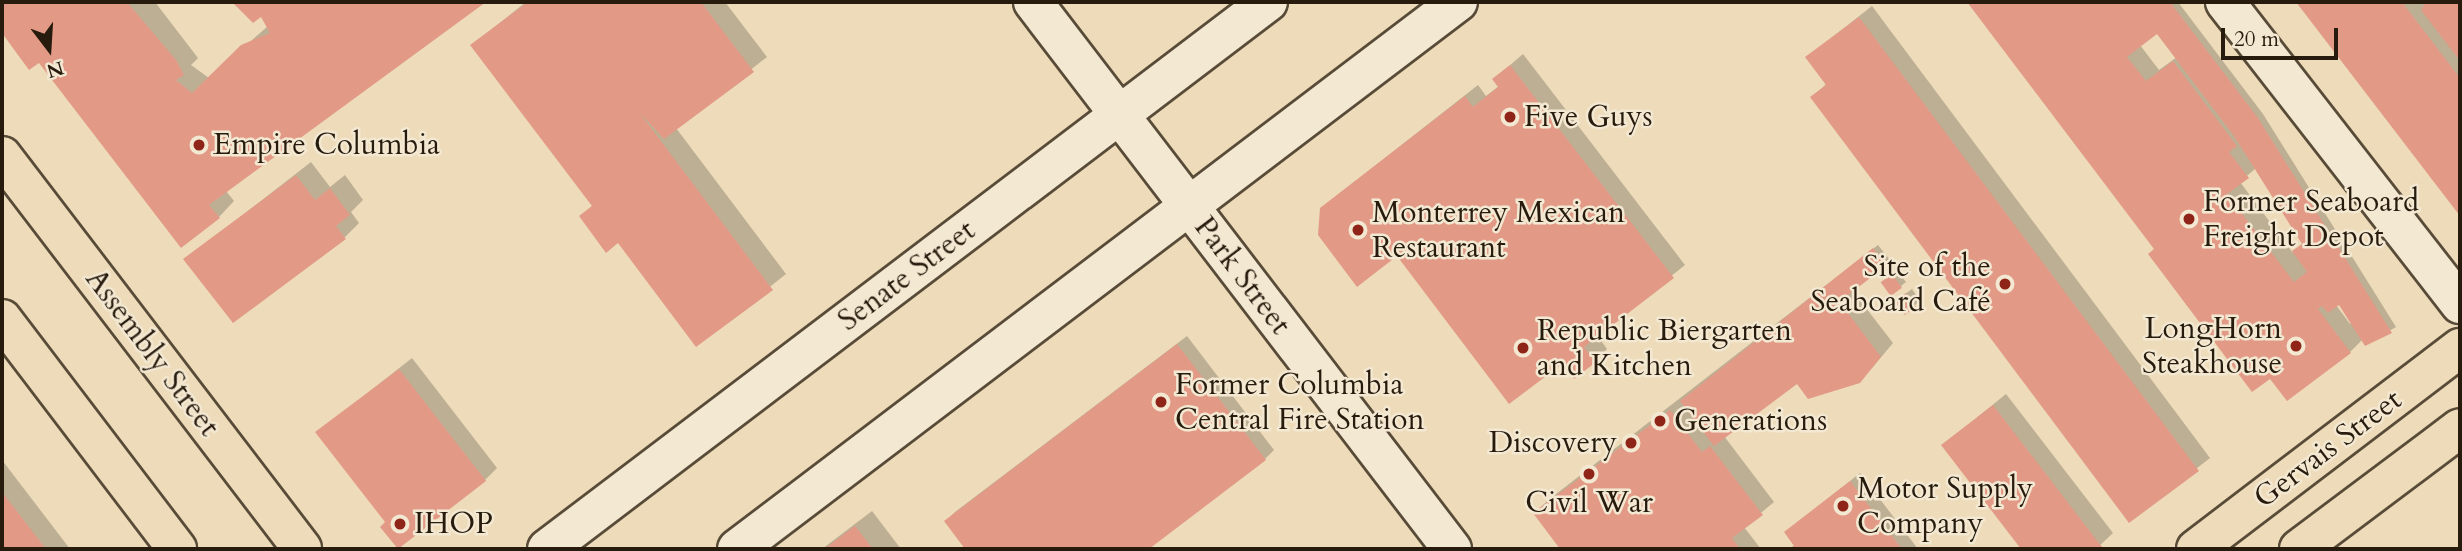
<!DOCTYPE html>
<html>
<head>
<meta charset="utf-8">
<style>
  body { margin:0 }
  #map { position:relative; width:2462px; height:551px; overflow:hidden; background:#eddbb9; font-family:Cardo,serif }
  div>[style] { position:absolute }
  .shadow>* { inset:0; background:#0003 }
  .building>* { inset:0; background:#e29a87; transform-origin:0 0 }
  .roads { filter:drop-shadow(2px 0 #584b38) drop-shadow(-2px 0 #584b38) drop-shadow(0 2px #584b38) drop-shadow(0 -2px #584b38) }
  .tertiary>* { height:38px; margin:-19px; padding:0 19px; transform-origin:19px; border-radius:19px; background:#f3e8d2 }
  .primary>* { height:38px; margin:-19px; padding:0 19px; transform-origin:19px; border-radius:19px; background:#eddbb9 }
  .dots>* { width:19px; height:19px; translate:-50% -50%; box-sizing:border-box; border:4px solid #f3e8d2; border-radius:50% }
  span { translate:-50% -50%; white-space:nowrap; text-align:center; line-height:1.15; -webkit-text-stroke:5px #f3e8d2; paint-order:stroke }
  .poi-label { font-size:30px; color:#271b0d }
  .left { translate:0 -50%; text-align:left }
  .right { translate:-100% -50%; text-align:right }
  .street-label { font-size:30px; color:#271b0d }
  .frame { position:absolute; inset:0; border:4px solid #271b0d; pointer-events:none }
  .north { position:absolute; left:14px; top:14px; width:70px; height:70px; -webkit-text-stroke:5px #f3e8d2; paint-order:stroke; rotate:163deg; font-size:19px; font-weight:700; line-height:28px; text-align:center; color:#271b0d }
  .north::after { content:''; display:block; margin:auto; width:24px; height:32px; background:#271b0d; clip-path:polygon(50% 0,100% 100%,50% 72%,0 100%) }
  .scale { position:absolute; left:2221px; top:28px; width:117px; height:32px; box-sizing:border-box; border:4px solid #271b0d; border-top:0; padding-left:9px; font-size:21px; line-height:24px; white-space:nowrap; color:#271b0d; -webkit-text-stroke:5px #f3e8d2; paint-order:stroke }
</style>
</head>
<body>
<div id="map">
  <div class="shadow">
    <i style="clip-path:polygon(2px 2px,155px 2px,198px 58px,191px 65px,209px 78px,268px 26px,261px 15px,253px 21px,234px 2px,482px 2px,226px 191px,234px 201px,219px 217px,39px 60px,30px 67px,2px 30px)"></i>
    <i style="clip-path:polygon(526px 2px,725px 2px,767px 57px,676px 128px,786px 274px,697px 344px,619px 241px,581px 216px,593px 205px,472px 45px)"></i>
    <i style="clip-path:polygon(evenodd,1969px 2px,2178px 2px,2263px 114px,2396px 327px,2366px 344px,2363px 339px,2350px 352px,2156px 249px,1969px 2px,2157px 32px,2177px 57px,2159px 70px,2140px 45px,2157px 32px,1969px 2px,2256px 168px,2303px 243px,2293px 253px,2240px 182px,2256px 168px,1969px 2px,2340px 302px,2352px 322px,2350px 324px,2336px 305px,2340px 302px)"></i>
    <i style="clip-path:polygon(2298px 2px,2460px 2px,2460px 213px)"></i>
    <i style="clip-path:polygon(1872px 6px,2210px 458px,2129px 521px,1813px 97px,1826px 84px,1807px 57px)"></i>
    <i style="clip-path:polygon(1523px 54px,1685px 265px,1597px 335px,1607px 349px,1595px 361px,1562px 361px,1321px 208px,1478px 85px,1486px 96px,1499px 86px,1494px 79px)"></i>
    <i style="clip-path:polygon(311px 162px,330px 187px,345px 175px,363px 200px,351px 212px,359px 223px,345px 237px,186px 259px)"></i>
    <i style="clip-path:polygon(1878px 245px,1890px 260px,1852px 290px,1893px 343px,1872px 368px,1797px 381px,1724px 436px,1774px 502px,1744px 527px,1761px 549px,1561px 549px,1535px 513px,1547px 501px)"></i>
    <i style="clip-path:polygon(1897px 271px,1906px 282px,1891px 294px,1888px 278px)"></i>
    <i style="clip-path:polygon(1912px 289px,1920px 301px,1905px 313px,1901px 297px)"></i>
    <i style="clip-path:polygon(1187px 336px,1274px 450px,1265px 459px,1146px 549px,968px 549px,946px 522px,955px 512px)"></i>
    <i style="clip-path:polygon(412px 358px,497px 468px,485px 480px,387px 522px,318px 432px)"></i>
    <i style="clip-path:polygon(2006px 394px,2113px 533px,2096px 549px,2023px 549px,1943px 445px)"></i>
    <i style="clip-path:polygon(2px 460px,70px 549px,2px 549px)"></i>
    <i style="clip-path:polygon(1860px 473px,1918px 549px,1789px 549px,1796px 544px,1786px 532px)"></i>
    <i style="clip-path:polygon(872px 511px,901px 549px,822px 549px)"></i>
  </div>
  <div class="building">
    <i style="clip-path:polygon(2px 2px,127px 2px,176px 60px,184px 75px,176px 80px,192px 93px,241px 45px,270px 33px,261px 17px,253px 23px,232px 2px,486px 2px,209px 205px,220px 218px,181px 248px,39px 63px,29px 70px,2px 33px)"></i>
    <i style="clip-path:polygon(528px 2px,701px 2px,754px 72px,664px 139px,639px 112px,773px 290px,696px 347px,618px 243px,606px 253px,579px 216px,592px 206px,470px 45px)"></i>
    <i style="clip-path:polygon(evenodd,1967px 2px,2170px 2px,2258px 118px,2392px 333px,2365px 346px,2339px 305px,2328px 313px,2322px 306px,2318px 309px,2351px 353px,2287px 401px,2270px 379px,2252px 392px,2148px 254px,2154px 249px,1967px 2px,2157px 34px,2234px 136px,2302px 244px,2292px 251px,2307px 272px,2294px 282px,2227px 194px,2249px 178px,2229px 152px,2237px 146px,2173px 61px,2146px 81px,2127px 57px,2157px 34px)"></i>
    <i style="clip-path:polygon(2296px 2px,2402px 2px,2460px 78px,2460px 216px)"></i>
    <i style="clip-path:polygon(2426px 2px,2460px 2px,2460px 61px,2421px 10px)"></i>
    <i style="clip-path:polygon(1859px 17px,2199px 471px,2129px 523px,1810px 97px,1826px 85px,1805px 57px)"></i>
    <i style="clip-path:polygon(1510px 65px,1674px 278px,1584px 347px,1596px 362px,1574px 379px,1562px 364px,1509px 404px,1397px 256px,1357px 287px,1318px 235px,1320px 208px,1465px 96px,1473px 107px,1498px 87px,1492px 79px)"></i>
    <i style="clip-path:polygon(296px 175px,315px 200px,330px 188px,350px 215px,336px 226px,346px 239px,233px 323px,183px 259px)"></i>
    <i style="clip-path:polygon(1873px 248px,1886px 266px,1848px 295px,1856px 306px,1848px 313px,1881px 357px,1860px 383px,1808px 399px,1797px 384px,1714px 446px,1680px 401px)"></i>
    <i style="left:1892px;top:274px;width:17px;height:14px;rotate:54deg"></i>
    <i style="left:1906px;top:293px;width:17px;height:14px;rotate:54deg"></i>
    <i style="clip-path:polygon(1177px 344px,1266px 460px,1149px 549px,965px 549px,944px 521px)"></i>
    <i style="clip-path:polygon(399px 369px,486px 481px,398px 549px,380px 527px,385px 522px,315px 432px)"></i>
    <i style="clip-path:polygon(1993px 405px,2102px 547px,2099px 549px,2021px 549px,1941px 445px)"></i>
    <i style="clip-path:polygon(1670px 410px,1702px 452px,1710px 446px,1763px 515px,1732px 538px,1740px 549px,1560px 549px,1533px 513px)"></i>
    <i style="clip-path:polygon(1850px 481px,1902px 549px,1790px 549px,1794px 546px,1784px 532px)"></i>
    <i style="clip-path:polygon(2px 492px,46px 549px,2px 549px)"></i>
    <i style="clip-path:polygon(855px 526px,873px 549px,824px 549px)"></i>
  </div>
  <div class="roads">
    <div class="tertiary">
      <i style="left:1033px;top:2px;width:689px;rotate:52.55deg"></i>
      <i style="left:2225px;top:2px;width:383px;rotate:52.1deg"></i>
      <i style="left:547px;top:549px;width:905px;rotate:-37.19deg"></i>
      <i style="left:737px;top:549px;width:905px;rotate:-37.19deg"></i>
    </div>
    <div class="primary">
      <i style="left:2px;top:156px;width:494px;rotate:52.6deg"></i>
      <i style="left:2px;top:319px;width:289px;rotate:52.7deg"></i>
      <i style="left:2196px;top:549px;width:332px;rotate:-37.3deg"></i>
      <i style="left:2299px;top:549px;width:201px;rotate:-36.9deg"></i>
    </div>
  </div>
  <div class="dots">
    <i style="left:1510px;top:117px;background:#8f2418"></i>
    <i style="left:199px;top:145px;background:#8f2418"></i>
    <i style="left:2189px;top:219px;background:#8f2418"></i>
    <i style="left:1358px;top:230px;background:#8f2418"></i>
    <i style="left:2005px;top:284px;background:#8f2418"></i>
    <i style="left:2296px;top:346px;background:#8f2418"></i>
    <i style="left:1523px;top:348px;background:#8f2418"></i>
    <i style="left:1161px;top:402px;background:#8f2418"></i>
    <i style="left:1660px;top:421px;background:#8f2418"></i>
    <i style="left:1631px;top:443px;background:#8f2418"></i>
    <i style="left:1589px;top:474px;background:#8f2418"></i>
    <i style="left:1843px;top:506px;background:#8f2418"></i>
    <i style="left:400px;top:524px;background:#8f2418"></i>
  </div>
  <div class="poi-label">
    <span class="left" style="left:1524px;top:117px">Five Guys</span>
    <span class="left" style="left:213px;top:145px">Empire Columbia</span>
    <span class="left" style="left:2203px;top:219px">Former Seaboard<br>Freight Depot</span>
    <span class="left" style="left:1372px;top:230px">Monterrey Mexican<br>Restaurant</span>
    <span class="right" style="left:1991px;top:284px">Site of the<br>Seaboard Café</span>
    <span class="right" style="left:2282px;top:346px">LongHorn<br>Steakhouse</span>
    <span class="left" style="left:1537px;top:348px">Republic Biergarten<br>and Kitchen</span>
    <span class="left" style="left:1175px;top:402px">Former Columbia<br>Central Fire Station</span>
    <span class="left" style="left:1674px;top:421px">Generations</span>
    <span class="right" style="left:1617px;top:443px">Discovery</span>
    <span class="left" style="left:1857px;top:506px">Motor Supply<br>Company</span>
    <span style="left:1589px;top:503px">Civil War</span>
    <span class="left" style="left:414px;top:524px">IHOP</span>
  </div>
  <div class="street-label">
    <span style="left:907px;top:276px;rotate:-37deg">Senate Street</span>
    <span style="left:1242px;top:276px;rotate:53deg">Park Street</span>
    <span style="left:152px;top:353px;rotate:53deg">Assembly Street</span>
    <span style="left:2328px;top:449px;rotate:-37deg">Gervais Street</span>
  </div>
  <div class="frame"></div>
  <div class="north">N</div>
  <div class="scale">20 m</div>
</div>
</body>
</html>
